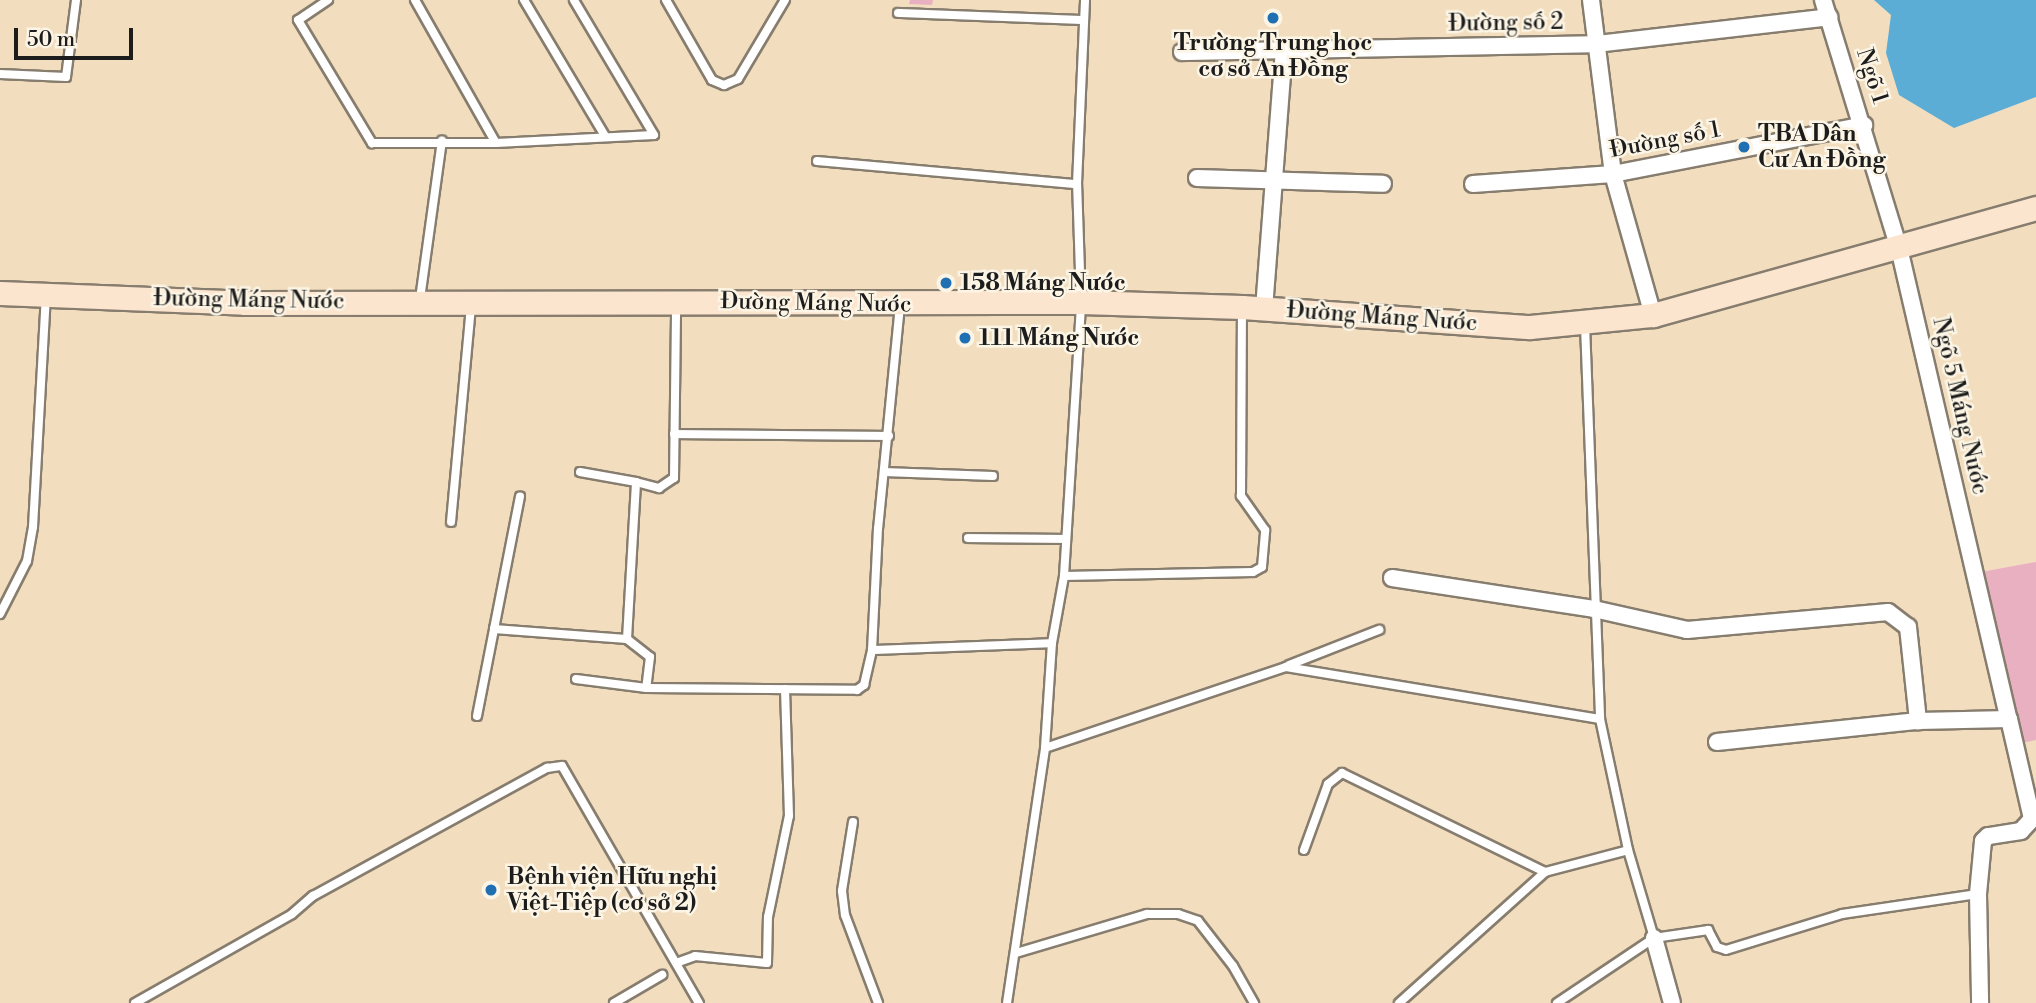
<!DOCTYPE html>
<html>
<head>
<meta charset="utf-8">
<style>
  body { margin:0 }
  #map { position:relative; width:2036px; height:1003px; overflow:hidden; background:#f2debf; font-family:"Libre Bodoni",serif }
  div>[style] { position:absolute }
  .water>* { inset:0; background:#5badd6 }
  .building>* { inset:0; background:#e8b0c1 }
  .roads { filter:drop-shadow(2px 0 #877d6e) drop-shadow(-2px 0 #877d6e) drop-shadow(0 2px #877d6e) drop-shadow(0 -2px #877d6e) }
  .lane>* { height:8px; margin:-4px; padding:0 4px; transform-origin:4px; border-radius:4px; background:#fff }
  .street>* { height:16px; margin:-8px; padding:0 8px; transform-origin:8px; border-radius:8px; background:#fff }
  .secondary>* { height:23px; margin:-11.5px; padding:0 11.5px; transform-origin:11.5px; border-radius:11.5px; background:#fce5cf }
  .dots>* { width:19px; height:19px; translate:-50% -50%; box-sizing:border-box; border:4px solid #fcf5e5; border-radius:50% }
  span { translate:-50% -50%; white-space:nowrap; text-align:center; line-height:1.15; -webkit-text-stroke:5px #fcf5e5; paint-order:stroke }
  .street-label { font-size:23px; color:#1c1c1c }
  .poi-label { font-size:23px; color:#1c1c1c; font-weight:700 }
  .left { translate:0 -50%; text-align:left }
  .scale { position:absolute; left:14px; top:28px; width:119px; height:32px; box-sizing:border-box; border:4px solid #1c1c1c; border-top:0; padding-left:9px; font-size:21px; line-height:24px; white-space:nowrap; color:#1c1c1c; -webkit-text-stroke:5px #fcf5e5; paint-order:stroke }
</style>
</head>
<body>
<div id="map">
  <div class="water">
    <i style="clip-path:polygon(1874px 0,2036px 0,2036px 97px,1954px 128px,1899px 95px,1886px 53px,1891px 15px)"></i>
  </div>
  <div class="building">
    <i style="clip-path:polygon(910px 0,933px 0,932px 5px,909px 4px)"></i>
    <i style="clip-path:polygon(2036px 562px,2036px 740px,2022px 743px,1981px 572px)"></i>
  </div>
  <div class="roads">
    <div class="lane">
      <i style="left:328px;top:0;width:36px;rotate:146deg"></i>
      <i style="left:298px;top:20px;width:144px;rotate:59deg"></i>
      <i style="left:372px;top:143px;width:124px"></i>
      <i style="left:496px;top:143px;width:158px;rotate:-2.9deg"></i>
      <i style="left:654px;top:135px;width:157px;rotate:-120.7deg"></i>
      <i style="left:415px;top:0;width:164px;rotate:60.5deg"></i>
      <i style="left:524px;top:0;width:158px;rotate:59.2deg"></i>
      <i style="left:666px;top:0;width:92px;rotate:60.1deg"></i>
      <i style="left:712px;top:80px;width:13px;rotate:23deg"></i>
      <i style="left:724px;top:85px;width:15px;rotate:-23deg"></i>
      <i style="left:738px;top:79px;width:92px;rotate:-59.3deg"></i>
      <i style="left:898px;top:13px;width:186px;rotate:2.2deg"></i>
      <i style="left:0;top:74px;width:66px;rotate:2.6deg"></i>
      <i style="left:66px;top:77px;width:78px;rotate:-82.6deg"></i>
      <i style="left:817px;top:161px;width:261px;rotate:5.1deg"></i>
      <i style="left:420px;top:299px;width:160px;rotate:-82.1deg"></i>
      <i style="left:900px;top:305px;width:224px;rotate:95.6deg"></i>
      <i style="left:878px;top:528px;width:122px;rotate:92.8deg"></i>
      <i style="left:872px;top:650px;width:180px;rotate:-2.2deg"></i>
      <i style="left:1585px;top:325px;width:394px;rotate:87.8deg"></i>
      <i style="left:1600px;top:719px;width:134px;rotate:77.9deg"></i>
      <i style="left:1628px;top:850px;width:92px;rotate:73.5deg"></i>
      <i style="left:674px;top:434px;width:215px;rotate:0.5deg"></i>
      <i style="left:580px;top:472px;width:57px;rotate:10.1deg"></i>
      <i style="left:884px;top:472px;width:109px;rotate:2.1deg"></i>
      <i style="left:451px;top:522px;width:217px;rotate:-84.7deg"></i>
      <i style="left:968px;top:538px;width:98px;rotate:0.6deg"></i>
      <i style="left:1064px;top:576px;width:189px;rotate:-1.2deg"></i>
      <i style="left:1253px;top:572px;width:10px;rotate:-29deg"></i>
      <i style="left:1262px;top:567px;width:37px;rotate:-85deg"></i>
      <i style="left:1265px;top:530px;width:42px;rotate:-125.2deg"></i>
      <i style="left:1241px;top:496px;width:186px;rotate:-89.7deg"></i>
      <i style="left:0;top:614px;width:59px;rotate:-63deg"></i>
      <i style="left:27px;top:561px;width:35px;rotate:-80deg"></i>
      <i style="left:33px;top:527px;width:232px;rotate:-86.8deg"></i>
      <i style="left:494px;top:629px;width:135px;rotate:-78.9deg"></i>
      <i style="left:627px;top:639px;width:157px;rotate:-86.7deg"></i>
      <i style="left:636px;top:482px;width:24px;rotate:15deg"></i>
      <i style="left:659px;top:488px;width:18px;rotate:-34deg"></i>
      <i style="left:674px;top:478px;width:175px;rotate:-89.3deg"></i>
      <i style="left:1289px;top:665px;width:97px;rotate:-21.3deg"></i>
      <i style="left:576px;top:679px;width:71px;rotate:7.3deg"></i>
      <i style="left:646px;top:688px;width:211px;rotate:0.5deg"></i>
      <i style="left:857px;top:690px;width:9px;rotate:-36deg"></i>
      <i style="left:864px;top:685px;width:36px;rotate:-77deg"></i>
      <i style="left:477px;top:716px;width:89px;rotate:-78.9deg"></i>
      <i style="left:494px;top:629px;width:133px;rotate:4.3deg"></i>
      <i style="left:627px;top:639px;width:29px;rotate:38deg"></i>
      <i style="left:650px;top:657px;width:31px;rotate:97deg"></i>
      <i style="left:1045px;top:748px;width:254px;rotate:-18.6deg"></i>
      <i style="left:1286px;top:667px;width:318px;rotate:9.4deg"></i>
      <i style="left:853px;top:822px;width:70px;rotate:99.1deg"></i>
      <i style="left:842px;top:891px;width:24px;rotate:83deg"></i>
      <i style="left:845px;top:915px;width:94px;rotate:69.4deg"></i>
      <i style="left:1304px;top:850px;width:70px;rotate:-70deg"></i>
      <i style="left:1328px;top:784px;width:18px;rotate:-38deg"></i>
      <i style="left:1342px;top:773px;width:226px;rotate:26deg"></i>
      <i style="left:1016px;top:953px;width:137px;rotate:-16.6deg"></i>
      <i style="left:1147px;top:914px;width:31px"></i>
      <i style="left:1178px;top:914px;width:21px;rotate:19deg"></i>
      <i style="left:1198px;top:921px;width:57px;rotate:52.1deg"></i>
      <i style="left:1233px;top:966px;width:43px;rotate:60.4deg"></i>
      <i style="left:676px;top:963px;width:20px;rotate:-20deg"></i>
      <i style="left:695px;top:956px;width:72px;rotate:5.6deg"></i>
      <i style="left:767px;top:963px;width:46px;rotate:-88.8deg"></i>
      <i style="left:768px;top:917px;width:103px;rotate:-78.3deg"></i>
      <i style="left:789px;top:816px;width:127px;rotate:-91.8deg"></i>
      <i style="left:135px;top:1003px;width:180px;rotate:-29.5deg"></i>
      <i style="left:292px;top:914px;width:28px;rotate:-41deg"></i>
      <i style="left:313px;top:896px;width:267px;rotate:-28.7deg"></i>
      <i style="left:547px;top:768px;width:15px;rotate:-8deg"></i>
      <i style="left:562px;top:766px;width:274px;rotate:60deg"></i>
      <i style="left:614px;top:1003px;width:56px;rotate:-30.3deg"></i>
      <i style="left:1007px;top:1003px;width:258px;rotate:-81.5deg"></i>
      <i style="left:1045px;top:748px;width:105px;rotate:-86.2deg"></i>
      <i style="left:1052px;top:643px;width:68px;rotate:-79.8deg"></i>
      <i style="left:1064px;top:576px;width:275px;rotate:-86.4deg"></i>
      <i style="left:1081px;top:302px;width:118px;rotate:-91.9deg"></i>
      <i style="left:1077px;top:184px;width:184px;rotate:-87.5deg"></i>
      <i style="left:1399px;top:1003px;width:196px;rotate:-41.9deg"></i>
      <i style="left:1545px;top:872px;width:86px;rotate:-14.8deg"></i>
      <i style="left:1557px;top:1003px;width:117px;rotate:-33.8deg"></i>
      <i style="left:1654px;top:938px;width:55px;rotate:-8.4deg"></i>
      <i style="left:1708px;top:930px;width:19px;rotate:62deg"></i>
      <i style="left:1717px;top:947px;width:9px;rotate:18deg"></i>
      <i style="left:1726px;top:950px;width:121px;rotate:-17.2deg"></i>
      <i style="left:1842px;top:914px;width:137px;rotate:-8.4deg"></i>
    </div>
    <div class="street">
      <i style="left:1591px;top:0;width:175px;rotate:82.8deg"></i>
      <i style="left:1613px;top:174px;width:147px;rotate:74.2deg"></i>
      <i style="left:1823px;top:0;width:259px;rotate:73deg"></i>
      <i style="left:1899px;top:248px;width:484px;rotate:76.9deg"></i>
      <i style="left:1182px;top:52px;width:415px;rotate:-1.1deg"></i>
      <i style="left:1597px;top:44px;width:234px;rotate:-6.6deg"></i>
      <i style="left:1197px;top:178px;width:186px;rotate:1.8deg"></i>
      <i style="left:1473px;top:184px;width:140px;rotate:-4.1deg"></i>
      <i style="left:1613px;top:174px;width:256px;rotate:-11deg"></i>
      <i style="left:1264px;top:309px;width:260px;rotate:-85.6deg"></i>
      <i style="left:1392px;top:578px;width:204px;rotate:8.7deg"></i>
      <i style="left:1594px;top:609px;width:95px;rotate:12.7deg"></i>
      <i style="left:1687px;top:630px;width:202px;rotate:-5.1deg"></i>
      <i style="left:1888px;top:612px;width:25px;rotate:37deg"></i>
      <i style="left:1908px;top:627px;width:95px;rotate:83.9deg"></i>
      <i style="left:1717px;top:742px;width:202px;rotate:-6deg"></i>
      <i style="left:1918px;top:721px;width:91px;rotate:-1.3deg"></i>
      <i style="left:2009px;top:719px;width:103px;rotate:77deg"></i>
      <i style="left:2032px;top:819px;width:16px;rotate:133deg"></i>
      <i style="left:2021px;top:831px;width:33px;rotate:171deg"></i>
      <i style="left:1988px;top:836px;width:7px;rotate:135deg"></i>
      <i style="left:1983px;top:841px;width:53px;rotate:95.4deg"></i>
      <i style="left:1978px;top:894px;width:109px;rotate:88.9deg"></i>
      <i style="left:1654px;top:938px;width:67px;rotate:74.5deg"></i>
    </div>
    <div class="secondary">
      <i style="left:0;top:293px;width:245px;rotate:2.3deg"></i>
      <i style="left:245px;top:303px;width:836px;rotate:-0.07deg"></i>
      <i style="left:1081px;top:302px;width:161px;rotate:1.8deg"></i>
      <i style="left:1242px;top:307px;width:289px;rotate:4deg"></i>
      <i style="left:1530px;top:327px;width:124px;rotate:-5.6deg"></i>
      <i style="left:1653px;top:315px;width:398px;rotate:-15.6deg"></i>
    </div>
  </div>
  <div class="dots">
    <i style="left:1273px;top:18px;background:#1f6fb2"></i>
    <i style="left:1744px;top:147px;background:#1f6fb2"></i>
    <i style="left:946px;top:283px;background:#1f6fb2"></i>
    <i style="left:965px;top:338px;background:#1f6fb2"></i>
    <i style="left:491px;top:890px;background:#1f6fb2"></i>
  </div>
  <div class="street-label">
    <span style="left:1506px;top:23px;rotate:-1deg">Đường số 2</span>
    <span style="left:1872px;top:76px;rotate:72deg">Ngõ 1</span>
    <span style="left:1665px;top:140px;rotate:-11deg">Đường số 1</span>
    <span style="left:249px;top:300px;rotate:1deg">Đường Máng Nước</span>
    <span style="left:816px;top:303px;rotate:1deg">Đường Máng Nước</span>
    <span style="left:1382px;top:317px;rotate:4deg">Đường Máng Nước</span>
    <span style="left:1960px;top:406px;rotate:77deg">Ngõ 5 Máng Nước</span>
  </div>
  <div class="poi-label">
    <span style="left:1273px;top:56px">Trường Trung học<br>cơ sở An Đồng</span>
    <span class="left" style="left:1758px;top:147px">TBA Dân<br>Cư An Đồng</span>
    <span class="left" style="left:960px;top:283px">158 Máng Nước</span>
    <span class="left" style="left:979px;top:338px">111 Máng Nước</span>
    <span class="left" style="left:507px;top:890px">Bệnh viện Hữu nghị<br>Việt-Tiệp (cơ sở 2)</span>
  </div>
  <div class="scale">50 m</div>
</div>
</body>
</html>
